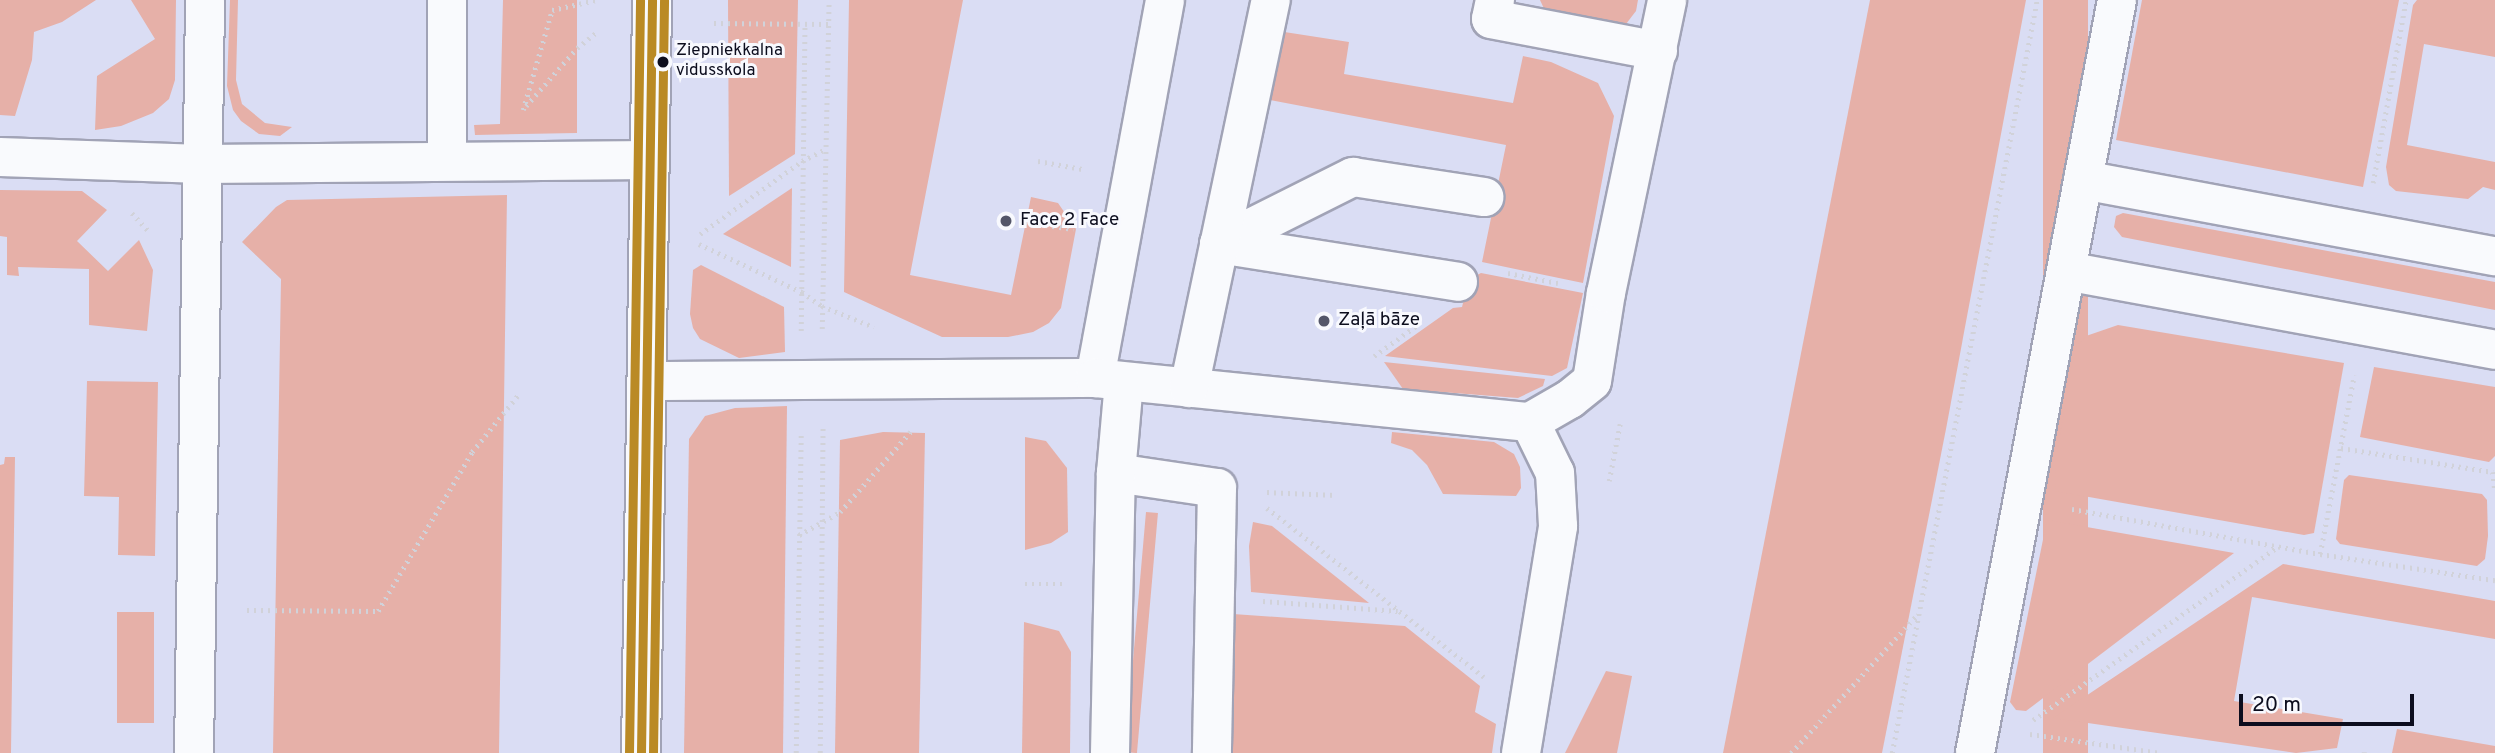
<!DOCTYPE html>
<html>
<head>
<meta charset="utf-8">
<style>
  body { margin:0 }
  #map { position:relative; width:2495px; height:753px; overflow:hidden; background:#daddf4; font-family:Overpass,sans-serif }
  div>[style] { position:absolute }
  .green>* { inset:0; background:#e6b0a8; transform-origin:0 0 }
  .path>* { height:4.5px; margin-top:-2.25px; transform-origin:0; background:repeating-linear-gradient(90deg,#d1d2d9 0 2px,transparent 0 7px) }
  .roads { filter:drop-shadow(2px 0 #a1a3b6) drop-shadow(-2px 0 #a1a3b6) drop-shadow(0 2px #a1a3b6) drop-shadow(0 -2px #a1a3b6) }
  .street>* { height:38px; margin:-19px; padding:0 19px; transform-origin:19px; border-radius:19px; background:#f9fafd }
  .secondary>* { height:38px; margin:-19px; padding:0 19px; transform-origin:19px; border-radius:19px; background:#f9fafd }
  .bus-1>* { height:9px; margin:-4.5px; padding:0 4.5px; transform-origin:4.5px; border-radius:4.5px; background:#ba8a25 }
  .bus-2>* { height:9px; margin:-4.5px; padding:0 4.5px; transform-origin:4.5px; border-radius:4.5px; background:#ba8a25 }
  .bus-3>* { height:9px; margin:-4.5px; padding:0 4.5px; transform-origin:4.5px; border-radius:4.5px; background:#ba8a25 }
  .dots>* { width:19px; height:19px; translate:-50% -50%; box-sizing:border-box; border:4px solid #f8f9fe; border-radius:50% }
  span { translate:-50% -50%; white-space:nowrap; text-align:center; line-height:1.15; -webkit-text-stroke:6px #f8f9fe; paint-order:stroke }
  .bus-label { font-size:17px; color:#0c0d1e }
  .left { translate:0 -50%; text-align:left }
  .poi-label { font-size:19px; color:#0c0d1e }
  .scale { position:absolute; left:2239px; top:694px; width:175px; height:32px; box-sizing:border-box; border:4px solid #0c0d1e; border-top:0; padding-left:9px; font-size:21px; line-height:24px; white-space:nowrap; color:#0c0d1e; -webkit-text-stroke:5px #f8f9fe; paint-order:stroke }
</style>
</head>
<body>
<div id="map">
  <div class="green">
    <i style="clip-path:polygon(0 0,96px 0,62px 22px,34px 32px,32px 60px,15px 116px,0 115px)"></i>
    <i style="clip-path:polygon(131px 0,176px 0,175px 80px,169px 99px,153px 113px,121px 126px,95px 130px,97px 76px,155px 39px)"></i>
    <i style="clip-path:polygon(230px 0,238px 0,236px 80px,242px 104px,265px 123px,292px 127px,280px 136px,259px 134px,241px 121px,233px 110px,227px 86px)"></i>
    <i style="clip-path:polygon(503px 0,577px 0,577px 133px,475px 135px,474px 125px,500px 124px)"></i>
    <i style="clip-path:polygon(728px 0,798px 0,795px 154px,729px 196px)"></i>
    <i style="clip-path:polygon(849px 0,963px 0,910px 275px,1011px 295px,1031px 197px,1058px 203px,1076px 229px,1061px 308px,1049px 323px,1033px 332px,1008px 337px,942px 337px,844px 292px)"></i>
    <i style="clip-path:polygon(1540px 0,1638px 0,1636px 11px,1626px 24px,1614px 29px,1546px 13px)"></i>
    <i style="clip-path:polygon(1870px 0,2026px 0,1946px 429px,1882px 753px,1723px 753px)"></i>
    <i style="left:2043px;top:0;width:45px;height:766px"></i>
    <i style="clip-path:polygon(2142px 0,2399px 0,2363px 187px,2116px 140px)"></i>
    <i style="clip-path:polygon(2417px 0,2495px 0,2495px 57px,2424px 44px,2407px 145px,2495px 162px,2495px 190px,2483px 187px,2468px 199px,2396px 191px,2389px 185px,2386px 167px,2413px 5px)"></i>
    <i style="clip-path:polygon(1278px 31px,1349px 42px,1344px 74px,1513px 103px,1523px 56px,1551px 62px,1598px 83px,1614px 116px,1583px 283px,1482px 262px,1506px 145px,1265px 99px)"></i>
    <i style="clip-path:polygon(792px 188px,791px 267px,723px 234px)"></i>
    <i style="clip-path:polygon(0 190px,82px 191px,107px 210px,77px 241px,108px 271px,139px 240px,153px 270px,147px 331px,89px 325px,89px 269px,18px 267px,19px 276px,7px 275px,7px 237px,0 236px)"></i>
    <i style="clip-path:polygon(507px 195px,499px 753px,273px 753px,281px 279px,242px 242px,276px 207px,287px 200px)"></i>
    <i style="clip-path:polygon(2123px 213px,2495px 282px,2495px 310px,2122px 237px,2114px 227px,2116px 216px)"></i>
    <i style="clip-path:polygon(701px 265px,784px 307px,785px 352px,739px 358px,700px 339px,693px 328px,690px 314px,693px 270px)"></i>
    <i style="clip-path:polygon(1481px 273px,1583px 293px,1567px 368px,1552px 376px,1385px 356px,1453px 308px,1462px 307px,1469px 279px)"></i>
    <i style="clip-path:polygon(2118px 325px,2344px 363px,2314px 533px,2304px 535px,2055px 491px,2056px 459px,2074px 349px,2086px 336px)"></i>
    <i style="clip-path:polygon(1384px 362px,1545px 379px,1543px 386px,1518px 398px,1403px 389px)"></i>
    <i style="clip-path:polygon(2374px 367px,2495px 387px,2495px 456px,2489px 462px,2360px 437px)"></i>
    <i style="clip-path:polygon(87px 381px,158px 382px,155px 556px,118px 555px,119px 497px,84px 496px)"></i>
    <i style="clip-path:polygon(787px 406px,783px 753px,684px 753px,689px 439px,705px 416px,735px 408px)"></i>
    <i style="clip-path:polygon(883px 432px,925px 433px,919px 753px,835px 753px,840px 440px)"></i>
    <i style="clip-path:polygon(1392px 432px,1494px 442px,1514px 454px,1520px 467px,1521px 488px,1516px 496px,1443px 494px,1427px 465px,1412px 450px,1391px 443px)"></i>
    <i style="clip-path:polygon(1025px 437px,1046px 441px,1067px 468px,1068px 532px,1051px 543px,1025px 550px)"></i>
    <i style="clip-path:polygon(5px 457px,15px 457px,11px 753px,0 753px,0 465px,4px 464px)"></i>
    <i style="clip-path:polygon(2349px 475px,2482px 494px,2487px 500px,2488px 536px,2485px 559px,2477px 566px,2340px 544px,2336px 539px,2344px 480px)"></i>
    <i style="left:1146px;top:512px;width:12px;height:241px;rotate:5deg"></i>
    <i style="clip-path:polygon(2047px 520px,2234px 553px,2026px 711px,2016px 710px,2010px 702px)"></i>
    <i style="clip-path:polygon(1253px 522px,1272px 526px,1369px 603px,1251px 592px,1249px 546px)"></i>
    <i style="clip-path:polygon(2283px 564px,2495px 601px,2495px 639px,2252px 597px,2234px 701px,2343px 719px,2337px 748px,2296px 753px,2053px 718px)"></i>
    <i style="left:117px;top:612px;width:37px;height:111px"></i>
    <i style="clip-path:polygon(1233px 614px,1405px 626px,1480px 686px,1475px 712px,1496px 724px,1492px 753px,1231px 753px)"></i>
    <i style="clip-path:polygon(1024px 622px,1059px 631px,1071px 652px,1070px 753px,1022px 753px)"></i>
    <i style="clip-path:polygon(1606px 671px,1632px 676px,1617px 753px,1565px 753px)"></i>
    <i style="clip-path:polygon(2397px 729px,2495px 746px,2495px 753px,2392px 753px)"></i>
  </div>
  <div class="path">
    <i style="left:714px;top:23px;width:115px;rotate:0.5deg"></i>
    <i style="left:526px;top:106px;width:77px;rotate:-48.7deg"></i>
    <i style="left:577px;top:48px;width:26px;rotate:-39deg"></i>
    <i style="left:523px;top:110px;width:104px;rotate:-73.8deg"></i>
    <i style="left:552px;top:10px;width:45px;rotate:-12.8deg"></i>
    <i style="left:1038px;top:161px;width:45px;rotate:10.3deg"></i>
    <i style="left:2373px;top:183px;width:186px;rotate:-79.8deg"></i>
    <i style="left:132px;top:213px;width:26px;rotate:47deg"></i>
    <i style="left:1025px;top:222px;width:49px;rotate:8.3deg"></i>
    <i style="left:700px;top:234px;width:125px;rotate:-35.6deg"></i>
    <i style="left:802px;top:161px;width:27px;rotate:-27deg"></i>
    <i style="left:699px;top:244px;width:114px;rotate:25deg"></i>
    <i style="left:802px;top:292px;width:24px;rotate:35deg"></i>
    <i style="left:822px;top:306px;width:56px;rotate:22deg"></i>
    <i style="left:1508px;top:273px;width:51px;rotate:11.3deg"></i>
    <i style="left:822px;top:329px;width:329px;rotate:-88.8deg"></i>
    <i style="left:801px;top:331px;width:307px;rotate:-89.3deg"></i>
    <i style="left:1374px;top:356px;width:52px;rotate:-35.5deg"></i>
    <i style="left:2341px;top:448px;width:154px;rotate:9deg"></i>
    <i style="left:2493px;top:472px;width:18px;rotate:84deg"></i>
    <i style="left:1609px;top:481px;width:58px;rotate:-79.1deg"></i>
    <i style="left:1267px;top:492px;width:69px;rotate:2.5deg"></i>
    <i style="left:1267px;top:508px;width:275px;rotate:37.9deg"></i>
    <i style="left:2072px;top:509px;width:252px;rotate:10.3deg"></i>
    <i style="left:2320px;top:554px;width:177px;rotate:8.5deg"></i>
    <i style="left:799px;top:535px;width:47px;rotate:-29.3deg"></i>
    <i style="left:840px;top:512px;width:111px;rotate:-48.7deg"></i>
    <i style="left:2320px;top:554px;width:182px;rotate:-79.2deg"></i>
    <i style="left:1025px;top:584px;width:39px"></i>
    <i style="left:1263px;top:601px;width:135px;rotate:4.2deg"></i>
    <i style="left:247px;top:610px;width:131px;rotate:0.4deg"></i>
    <i style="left:378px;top:611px;width:185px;rotate:-59.4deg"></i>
    <i style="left:472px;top:452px;width:75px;rotate:-51deg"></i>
    <i style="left:2033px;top:720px;width:299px;rotate:-35.3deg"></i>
    <i style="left:2030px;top:734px;width:132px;rotate:8.3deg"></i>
    <i style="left:796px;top:753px;width:322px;rotate:-89.1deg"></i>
    <i style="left:820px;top:753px;width:325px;rotate:-89.5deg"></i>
    <i style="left:1791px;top:753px;width:188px;rotate:-47.6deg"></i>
    <i style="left:1892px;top:753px;width:767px;rotate:-79.1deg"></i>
    <i style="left:2364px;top:753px;width:1px;rotate:-90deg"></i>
  </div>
  <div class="roads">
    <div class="street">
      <i style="left:1495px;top:0;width:19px;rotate:102deg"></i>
      <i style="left:1491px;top:19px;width:170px;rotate:10.8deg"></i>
      <i style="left:0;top:157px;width:202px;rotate:2deg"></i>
      <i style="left:202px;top:164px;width:448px;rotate:-0.5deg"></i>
      <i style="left:447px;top:161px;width:161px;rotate:-90deg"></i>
      <i style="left:2083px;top:180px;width:419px;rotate:10.5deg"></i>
      <i style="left:1219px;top:244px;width:150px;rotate:-26.6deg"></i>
      <i style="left:1353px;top:177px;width:133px;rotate:8.7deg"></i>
      <i style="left:1219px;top:244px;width:242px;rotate:9deg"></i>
      <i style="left:2066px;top:271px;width:436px;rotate:10.4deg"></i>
      <i style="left:1095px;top:378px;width:384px;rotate:-79.5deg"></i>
      <i style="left:649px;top:381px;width:446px;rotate:-0.4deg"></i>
      <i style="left:1095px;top:378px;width:437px;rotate:5.8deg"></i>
      <i style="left:1189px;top:388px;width:397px;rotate:-78.1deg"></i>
      <i style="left:1116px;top:473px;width:102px;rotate:8.4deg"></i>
      <i style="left:1217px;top:488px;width:265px;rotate:91.1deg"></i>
      <i style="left:194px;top:753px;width:753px;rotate:-89.16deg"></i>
      <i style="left:1110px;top:753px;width:280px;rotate:-88.8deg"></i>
      <i style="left:1116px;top:473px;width:91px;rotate:-85deg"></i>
      <i style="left:1521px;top:753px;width:230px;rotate:-80.7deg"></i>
      <i style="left:1558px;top:526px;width:53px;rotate:-93.2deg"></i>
      <i style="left:1555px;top:473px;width:57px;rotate:-116.1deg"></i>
      <i style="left:1530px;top:422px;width:46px;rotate:-29.9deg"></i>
      <i style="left:1570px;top:399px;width:28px;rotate:-39deg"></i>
      <i style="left:1592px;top:381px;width:89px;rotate:-81deg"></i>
      <i style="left:1606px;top:293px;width:299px;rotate:-78.2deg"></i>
      <i style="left:1975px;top:753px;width:766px;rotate:-79.32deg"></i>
    </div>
    <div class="secondary">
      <i style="left:641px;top:753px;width:753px;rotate:-89.16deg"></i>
    </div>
  </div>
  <div class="bus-1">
    <i style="left:641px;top:753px;width:753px;rotate:-89.16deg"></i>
  </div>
  <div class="bus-2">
    <i style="left:653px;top:753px;width:753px;rotate:-89.16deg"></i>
  </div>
  <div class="bus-3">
    <i style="left:629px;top:753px;width:753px;rotate:-89.16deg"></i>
  </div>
  <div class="dots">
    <i style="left:663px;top:62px;background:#0c0d1e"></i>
    <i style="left:1006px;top:221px;background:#545669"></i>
    <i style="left:1324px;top:321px;background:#545669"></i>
  </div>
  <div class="bus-label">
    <span class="left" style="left:676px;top:62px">Ziepniekkalna<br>vidusskola</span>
  </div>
  <div class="poi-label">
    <span class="left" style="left:1020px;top:221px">Face 2 Face</span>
    <span class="left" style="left:1338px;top:321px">Zaļā bāze</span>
  </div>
  <div class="scale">20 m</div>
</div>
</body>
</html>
